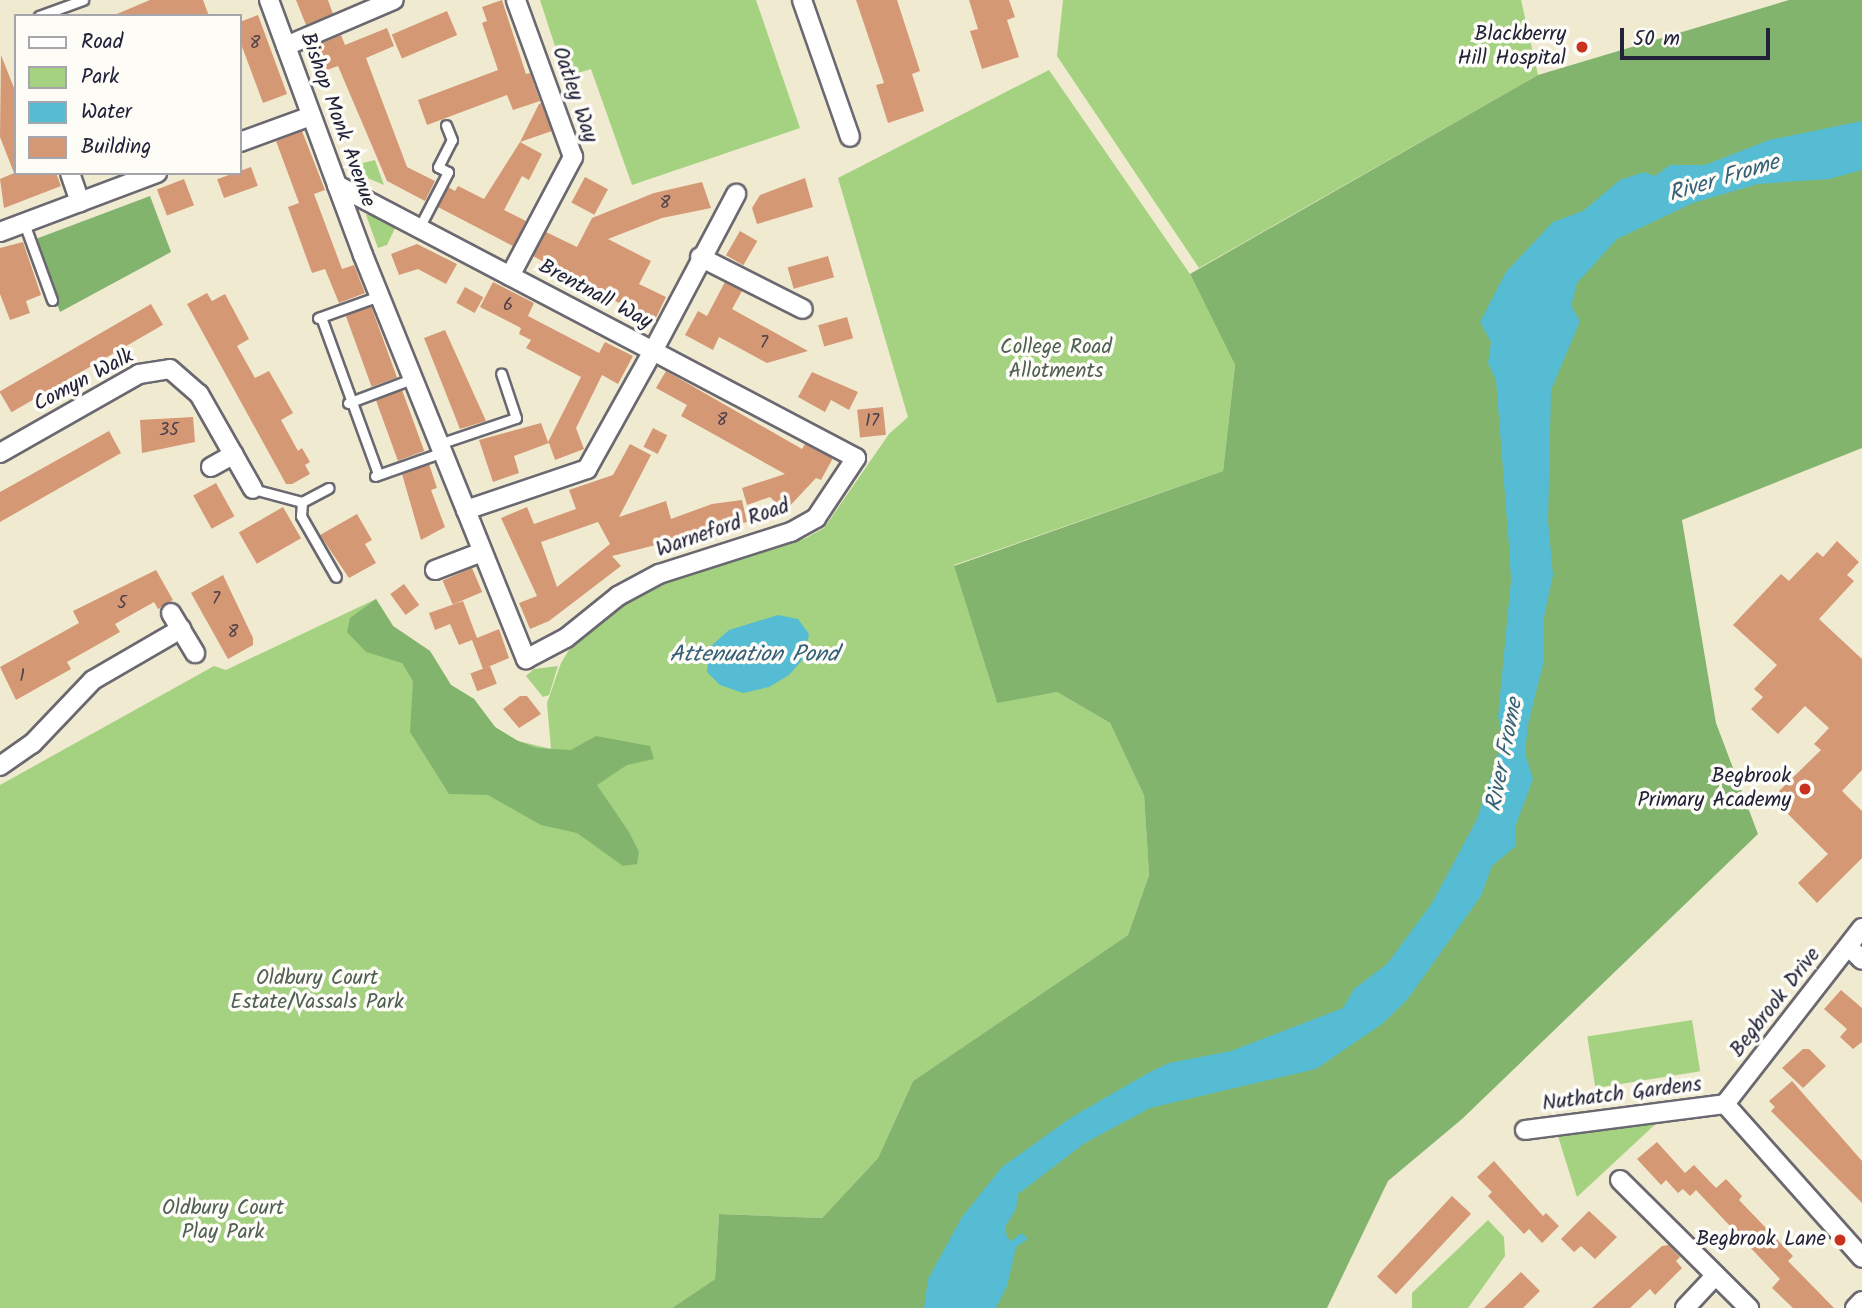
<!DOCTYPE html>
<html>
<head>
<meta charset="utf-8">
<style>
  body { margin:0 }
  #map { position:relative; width:1862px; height:1308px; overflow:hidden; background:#f0ead1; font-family:Kalam,sans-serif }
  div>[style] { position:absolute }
  .green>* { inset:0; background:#a4d280; transform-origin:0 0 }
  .forest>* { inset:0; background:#83b46e }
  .water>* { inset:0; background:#55bcd3 }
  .building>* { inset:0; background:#d59875; transform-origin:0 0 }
  .roads { filter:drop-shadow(2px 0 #6a6870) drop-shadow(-2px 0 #6a6870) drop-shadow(0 2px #6a6870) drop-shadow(0 -2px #6a6870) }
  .lane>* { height:9px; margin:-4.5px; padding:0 4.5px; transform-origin:4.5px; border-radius:4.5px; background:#fff }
  .street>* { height:18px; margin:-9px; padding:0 9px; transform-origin:9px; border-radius:9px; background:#fff }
  .dots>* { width:19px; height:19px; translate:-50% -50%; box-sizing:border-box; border:4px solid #fdfcf7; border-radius:50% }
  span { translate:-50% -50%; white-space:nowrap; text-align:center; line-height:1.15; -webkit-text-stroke:7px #fdfcf7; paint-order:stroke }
  .number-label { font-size:18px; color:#4f404a }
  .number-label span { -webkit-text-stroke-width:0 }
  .poi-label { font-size:21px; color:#22223b }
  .right { translate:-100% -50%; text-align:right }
  .street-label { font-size:21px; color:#22223b }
  .park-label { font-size:21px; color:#506053 }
  .water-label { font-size:23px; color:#366078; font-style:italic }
  .legend { position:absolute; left:14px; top:14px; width:228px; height:161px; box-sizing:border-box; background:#fdfcf7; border:2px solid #a5a5ac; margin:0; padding:9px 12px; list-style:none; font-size:21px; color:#22223b }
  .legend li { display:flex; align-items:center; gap:14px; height:35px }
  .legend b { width:35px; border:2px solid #a5a5ac }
  .scale { position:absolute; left:1620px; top:28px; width:150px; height:32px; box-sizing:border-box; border:4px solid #22223b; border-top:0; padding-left:9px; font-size:21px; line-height:24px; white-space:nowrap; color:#22223b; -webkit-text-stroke:5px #fdfcf7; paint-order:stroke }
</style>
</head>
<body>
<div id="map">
  <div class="green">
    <i style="clip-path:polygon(540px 0,756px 0,800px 128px,632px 185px,591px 69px,565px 77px)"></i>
    <i style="clip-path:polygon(1063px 0,1521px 0,1538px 75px,1199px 268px,1057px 56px)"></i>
    <i style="clip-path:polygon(1049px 70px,1190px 274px,1235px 365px,1223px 471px,954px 565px,996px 700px,759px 731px,1057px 692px,1110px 723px,1144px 794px,1149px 875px,1128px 935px,913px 1081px,878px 1158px,822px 1218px,719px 1214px,715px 1279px,672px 1308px,0 1308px,0 785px,214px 666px,226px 670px,376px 599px,393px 626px,430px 651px,451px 685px,474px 699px,495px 727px,518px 741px,551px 749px,547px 703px,561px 663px,577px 637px,622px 606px,679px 577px,806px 538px,824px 528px,889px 434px,908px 417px,838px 178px)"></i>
    <i style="clip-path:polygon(375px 160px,384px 185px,363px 176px,359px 164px)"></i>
    <i style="clip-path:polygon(375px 211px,398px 222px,387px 245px,378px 248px,366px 215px)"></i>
    <i style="clip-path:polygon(558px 666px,549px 695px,543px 697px,526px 676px,534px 669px)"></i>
    <i style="left:1692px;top:1020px;width:52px;height:106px;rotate:81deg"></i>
    <i style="clip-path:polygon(1661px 1119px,1577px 1197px,1557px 1133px)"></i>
    <i style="clip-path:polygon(1488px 1220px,1504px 1237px,1505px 1256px,1468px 1308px,1412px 1308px,1412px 1293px)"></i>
  </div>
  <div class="forest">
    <i style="clip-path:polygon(1789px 0,1862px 0,1862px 448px,1682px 520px,1716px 723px,1758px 834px,1462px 1119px,1388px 1181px,1327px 1308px,672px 1308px,715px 1279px,719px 1214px,822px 1218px,878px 1158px,913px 1081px,1128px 935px,1149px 875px,1144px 795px,1110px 723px,1057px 692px,997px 703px,954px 566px,1223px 471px,1235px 365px,1190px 274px,1538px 75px)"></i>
    <i style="clip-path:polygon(150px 196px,171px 252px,60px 312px,33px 240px)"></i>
    <i style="clip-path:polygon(376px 599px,393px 626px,430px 651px,451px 685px,474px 699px,495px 727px,518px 741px,537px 748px,571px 750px,596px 736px,650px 746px,654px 759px,627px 765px,597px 785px,629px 832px,639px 852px,637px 864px,623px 866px,577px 833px,541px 825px,488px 795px,449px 794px,410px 732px,413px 681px,402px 663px,366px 652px,347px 632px,350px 618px)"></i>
  </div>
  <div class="water">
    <i style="clip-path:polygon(1862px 121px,1862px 170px,1829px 179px,1758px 184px,1693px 203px,1617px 239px,1577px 283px,1571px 306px,1580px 321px,1551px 390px,1548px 521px,1553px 575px,1544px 617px,1544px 661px,1528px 724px,1525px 753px,1533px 779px,1515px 827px,1516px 846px,1492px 866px,1481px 896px,1407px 1000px,1382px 1024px,1316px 1069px,1150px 1108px,1085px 1143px,1018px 1194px,1016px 1209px,1005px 1227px,1007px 1237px,1011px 1241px,1022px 1233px,1028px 1239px,1016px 1247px,1007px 1286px,996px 1308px,924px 1308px,928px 1279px,962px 1217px,1002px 1167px,1072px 1117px,1148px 1073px,1169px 1063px,1231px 1051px,1343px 1008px,1354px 989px,1387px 964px,1432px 903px,1477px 819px,1503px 740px,1498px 717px,1511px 580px,1509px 546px,1496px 380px,1488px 363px,1491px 342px,1480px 322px,1506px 272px,1553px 222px,1583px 211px,1620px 180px,1644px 172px,1655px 176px,1670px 165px,1705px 165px,1769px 140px)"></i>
    <i style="clip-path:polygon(778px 615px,798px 619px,809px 634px,805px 657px,789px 675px,769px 687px,743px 693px,720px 685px,707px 672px,710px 647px,729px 630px)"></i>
  </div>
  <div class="building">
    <i style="clip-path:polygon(150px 0,203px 0,209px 16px,112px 16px)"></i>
    <i style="clip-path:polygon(296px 0,328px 0,333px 14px,306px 25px)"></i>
    <i style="clip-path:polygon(502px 0,526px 74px,530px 73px,540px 101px,513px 110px,507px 95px,427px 125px,418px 100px,498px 70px,482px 23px,487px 21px,482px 7px)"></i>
    <i style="clip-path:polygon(856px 0,897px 0,920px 71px,912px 74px,924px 111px,888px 123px,876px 85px,884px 83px)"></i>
    <i style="clip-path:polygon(969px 0,1009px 0,1015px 17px,1007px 20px,1019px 57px,982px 69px,970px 31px,978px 29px)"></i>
    <i style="left:447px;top:11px;width:26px;height:60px;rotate:67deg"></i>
    <i style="clip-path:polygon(258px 15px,287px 94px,263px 103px,240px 41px,240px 22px)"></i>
    <i style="clip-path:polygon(387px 28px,394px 46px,366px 58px,407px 167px,435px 181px,425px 201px,387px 181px,338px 66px,324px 71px,315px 46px,341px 35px,345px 45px)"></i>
    <i style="clip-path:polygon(1px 55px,16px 93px,16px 173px,56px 173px,61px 186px,4px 208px,0 179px,14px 173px,0 137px)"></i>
    <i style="clip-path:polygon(541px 103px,552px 131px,520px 142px,539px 104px)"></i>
    <i style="clip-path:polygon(302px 131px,325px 190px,314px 194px,342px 269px,354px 265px,365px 293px,339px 303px,325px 269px,312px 273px,288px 207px,299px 203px,276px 141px)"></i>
    <i style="clip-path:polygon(520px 142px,542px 154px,529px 180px,522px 176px,504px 210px,526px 221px,513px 246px,438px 207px,448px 187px,455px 191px,458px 186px,484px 199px)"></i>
    <i style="left:251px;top:167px;width:20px;height:36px;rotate:70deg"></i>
    <i style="left:585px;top:177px;width:26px;height:29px;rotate:28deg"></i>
    <i style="clip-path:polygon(805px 178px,813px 207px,757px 224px,752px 208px,760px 195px)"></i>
    <i style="left:184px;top:179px;width:28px;height:29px;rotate:69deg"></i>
    <i style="clip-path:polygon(702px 182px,711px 208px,662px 218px,608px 239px,651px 261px,639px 284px,666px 297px,654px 322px,533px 256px,546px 232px,577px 247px,592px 218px,654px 193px)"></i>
    <i style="left:740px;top:231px;width:20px;height:28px;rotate:30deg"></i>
    <i style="clip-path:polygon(23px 242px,41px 295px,26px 301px,30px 313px,10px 320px,0 294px,0 248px)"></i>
    <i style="clip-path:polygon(417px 244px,457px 264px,446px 284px,418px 269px,399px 275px,391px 254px)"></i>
    <i style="left:828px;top:256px;width:22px;height:42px;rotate:74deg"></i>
    <i style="clip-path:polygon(493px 282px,534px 303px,528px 316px,599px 353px,605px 342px,633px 356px,618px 384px,602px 375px,576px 428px,584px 449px,555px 460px,549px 443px,514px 456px,519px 473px,493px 482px,479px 440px,541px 423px,548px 442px,581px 377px,526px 348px,531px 340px,519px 334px,521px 328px,480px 307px)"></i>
    <i style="clip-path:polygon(725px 282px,742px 291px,732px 309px,808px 351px,767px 363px,719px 337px,713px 350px,685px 335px,698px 311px,707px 316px)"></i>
    <i style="left:465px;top:287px;width:21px;height:18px;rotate:29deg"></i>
    <i style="clip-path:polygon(207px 293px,212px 301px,225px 294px,249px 339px,237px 346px,255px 378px,269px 371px,293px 413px,281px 420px,298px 451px,302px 448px,310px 462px,305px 465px,310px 474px,292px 484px,286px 484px,187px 304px)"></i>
    <i style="left:151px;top:304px;width:24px;height:175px;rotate:60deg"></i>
    <i style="left:371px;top:306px;width:76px;height:27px;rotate:70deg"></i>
    <i style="left:847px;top:317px;width:22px;height:30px;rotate:74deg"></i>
    <i style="clip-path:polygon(445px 330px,486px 421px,460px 429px,424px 338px)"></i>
    <i style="clip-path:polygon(666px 371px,802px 449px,805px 444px,833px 458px,821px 480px,816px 478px,785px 511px,770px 497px,747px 505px,742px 488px,785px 474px,681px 416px,687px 405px,656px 388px)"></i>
    <i style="clip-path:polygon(812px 372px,858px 392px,849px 410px,831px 400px,825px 412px,798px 397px)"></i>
    <i style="left:402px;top:390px;width:65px;height:28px;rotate:70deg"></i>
    <i style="left:883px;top:407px;width:28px;height:26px;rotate:84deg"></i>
    <i style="clip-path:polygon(193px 417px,195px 442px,142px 453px,140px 420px)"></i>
    <i style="left:653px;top:428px;width:16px;height:21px;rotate:27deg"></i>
    <i style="clip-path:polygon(109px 431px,121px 453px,0 522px,0 492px)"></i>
    <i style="clip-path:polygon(evenodd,630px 444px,651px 455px,619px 517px,666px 501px,671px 519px,712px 504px,742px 500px,747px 522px,612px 556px,621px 566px,549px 621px,530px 629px,519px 603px,537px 596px,501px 518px,527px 507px,534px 524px,576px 509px,569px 490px,613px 475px,630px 444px,598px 522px,610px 544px,557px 587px,541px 542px,598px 522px)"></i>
    <i style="clip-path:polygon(429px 464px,437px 488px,431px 490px,445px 527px,421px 540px,402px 474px)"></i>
    <i style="left:216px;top:483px;width:38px;height:26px;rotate:61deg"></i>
    <i style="left:283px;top:507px;width:36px;height:51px;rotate:60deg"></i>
    <i style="clip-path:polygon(357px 514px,372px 540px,365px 544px,376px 563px,349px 578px,320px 535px)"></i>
    <i style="clip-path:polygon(1837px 541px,1859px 562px,1847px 575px,1854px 581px,1819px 619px,1862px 659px,1862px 770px,1842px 791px,1862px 811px,1862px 858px,1817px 903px,1798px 883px,1828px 854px,1772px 798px,1821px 750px,1814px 744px,1829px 728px,1805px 706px,1778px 734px,1751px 709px,1763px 697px,1754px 689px,1777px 665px,1733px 625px,1781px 574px,1789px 581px,1817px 552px,1823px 557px)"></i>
    <i style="left:472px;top:568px;width:26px;height:32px;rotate:67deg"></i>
    <i style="clip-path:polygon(156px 570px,173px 600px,158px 609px,154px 602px,115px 624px,120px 632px,67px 662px,71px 669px,16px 700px,0 667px,79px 623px,73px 611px)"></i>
    <i style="clip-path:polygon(223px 575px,253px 638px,253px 645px,228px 659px,191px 593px)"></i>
    <i style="left:404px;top:584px;width:26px;height:17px;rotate:54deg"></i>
    <i style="clip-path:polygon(463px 601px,477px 638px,499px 629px,509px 658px,483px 669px,472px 640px,459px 645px,450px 624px,435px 630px,429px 613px)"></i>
    <i style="left:490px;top:666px;width:19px;height:21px;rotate:69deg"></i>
    <i style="clip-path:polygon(520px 696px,527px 696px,541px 714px,519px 728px,503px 709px)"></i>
    <i style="clip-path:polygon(1841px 990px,1862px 1008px,1862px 1042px,1853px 1049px,1840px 1037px,1847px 1029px,1824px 1009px)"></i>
    <i style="clip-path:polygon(1803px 1049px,1809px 1049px,1826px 1066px,1803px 1088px,1782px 1068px)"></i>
    <i style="clip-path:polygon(1792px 1081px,1862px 1161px,1862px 1203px,1771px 1111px,1775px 1107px,1769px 1101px)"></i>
    <i style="clip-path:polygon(1657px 1142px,1685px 1173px,1694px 1165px,1716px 1188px,1726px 1179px,1742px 1196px,1739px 1200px,1793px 1256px,1788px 1261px,1834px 1308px,1793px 1308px,1772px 1288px,1780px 1279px,1696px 1190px,1690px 1196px,1683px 1189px,1678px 1193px,1666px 1180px,1661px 1185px,1637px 1159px)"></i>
    <i style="clip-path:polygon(1494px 1161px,1543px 1216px,1546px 1213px,1559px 1226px,1542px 1243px,1529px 1229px,1524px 1234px,1488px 1196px,1492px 1192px,1477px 1177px)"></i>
    <i style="left:1452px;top:1196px;width:26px;height:110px;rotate:43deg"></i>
    <i style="clip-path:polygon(1589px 1211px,1617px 1237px,1595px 1259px,1581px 1246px,1574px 1252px,1561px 1239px)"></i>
    <i style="clip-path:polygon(1669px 1245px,1680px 1257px,1676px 1261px,1682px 1268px,1655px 1295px,1650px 1289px,1630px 1308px,1592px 1308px,1662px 1246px)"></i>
    <i style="clip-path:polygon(1521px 1272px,1540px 1291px,1523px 1308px,1484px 1308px)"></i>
  </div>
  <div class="roads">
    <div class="lane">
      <i style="left:39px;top:16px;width:47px;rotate:-20deg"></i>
      <i style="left:24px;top:223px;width:82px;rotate:70deg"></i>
      <i style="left:419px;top:228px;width:63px;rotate:-62.6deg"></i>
      <i style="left:448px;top:172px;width:11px;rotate:-153deg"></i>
      <i style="left:438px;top:167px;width:30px;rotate:-63deg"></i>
      <i style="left:452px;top:140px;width:16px;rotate:-112deg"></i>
      <i style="left:321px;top:317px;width:167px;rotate:70deg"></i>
      <i style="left:318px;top:318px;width:65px;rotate:-19.8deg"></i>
      <i style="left:348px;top:403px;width:68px;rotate:-20.6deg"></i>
      <i style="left:439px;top:444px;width:81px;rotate:-18.7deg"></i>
      <i style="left:516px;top:418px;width:47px;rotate:-108.4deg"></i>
      <i style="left:375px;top:476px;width:72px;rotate:-19.4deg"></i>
      <i style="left:253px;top:489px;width:51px;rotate:14.9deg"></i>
      <i style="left:302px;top:502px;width:30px;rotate:-28deg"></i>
      <i style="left:302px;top:502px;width:14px;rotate:94deg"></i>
      <i style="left:301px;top:516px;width:70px;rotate:60.2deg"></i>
    </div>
    <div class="street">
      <i style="left:269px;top:0;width:197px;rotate:69.8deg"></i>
      <i style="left:337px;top:185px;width:75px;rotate:69.6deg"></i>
      <i style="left:363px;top:255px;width:275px;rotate:68deg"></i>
      <i style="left:466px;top:510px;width:128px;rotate:-18.7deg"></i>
      <i style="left:587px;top:469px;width:135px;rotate:-60.8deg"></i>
      <i style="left:653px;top:351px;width:357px;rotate:-152.3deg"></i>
      <i style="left:802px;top:0;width:145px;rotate:70.7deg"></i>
      <i style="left:286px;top:46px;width:117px;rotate:-23.1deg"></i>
      <i style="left:240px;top:142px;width:76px;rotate:-20.1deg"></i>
      <i style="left:70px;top:173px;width:31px;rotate:71deg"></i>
      <i style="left:0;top:232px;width:168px;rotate:-20.6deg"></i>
      <i style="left:700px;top:257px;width:115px;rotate:26.8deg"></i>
      <i style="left:510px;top:276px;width:135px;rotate:-62.1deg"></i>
      <i style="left:573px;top:157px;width:167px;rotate:-110deg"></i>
      <i style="left:0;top:453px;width:160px;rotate:-29.6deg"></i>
      <i style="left:139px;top:374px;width:31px;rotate:-9deg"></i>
      <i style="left:170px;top:369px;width:38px;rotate:41deg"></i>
      <i style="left:199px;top:394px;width:109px;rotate:60.4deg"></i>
      <i style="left:211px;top:467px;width:26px;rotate:-29deg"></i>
      <i style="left:466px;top:510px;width:161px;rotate:68.1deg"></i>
      <i style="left:526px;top:659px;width:45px;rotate:-27.7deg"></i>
      <i style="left:566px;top:638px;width:67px;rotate:-38.9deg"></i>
      <i style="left:618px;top:596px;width:47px;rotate:-28.2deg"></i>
      <i style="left:659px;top:574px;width:139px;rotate:-17.7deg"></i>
      <i style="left:791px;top:532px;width:29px;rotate:-29deg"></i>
      <i style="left:816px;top:518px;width:72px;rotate:-56.3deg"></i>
      <i style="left:856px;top:458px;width:229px;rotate:-152.2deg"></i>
      <i style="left:653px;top:351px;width:178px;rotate:-62.1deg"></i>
      <i style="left:435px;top:570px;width:50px;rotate:-21deg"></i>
      <i style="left:171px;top:613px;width:47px;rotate:59deg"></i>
      <i style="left:0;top:766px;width:39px;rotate:-35deg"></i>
      <i style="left:32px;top:744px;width:88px;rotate:-46.4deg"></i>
      <i style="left:93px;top:680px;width:102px;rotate:-30.1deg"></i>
      <i style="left:1849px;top:947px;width:18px;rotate:45deg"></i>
      <i style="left:1725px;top:1104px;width:223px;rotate:-52.1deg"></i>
      <i style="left:1725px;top:1104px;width:206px;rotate:48.3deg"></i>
      <i style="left:1525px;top:1130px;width:202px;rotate:-7.4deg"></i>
      <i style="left:1620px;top:1180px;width:182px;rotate:44.8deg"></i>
      <i style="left:1685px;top:1308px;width:45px;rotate:-46.8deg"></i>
      <i style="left:1855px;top:1308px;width:10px;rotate:-45deg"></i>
    </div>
  </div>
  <div class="dots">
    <i style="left:1582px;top:47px;background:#c8321e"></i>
    <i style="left:1805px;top:789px;background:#c8321e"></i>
    <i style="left:1840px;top:1240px;background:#c8321e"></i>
  </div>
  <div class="number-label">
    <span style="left:255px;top:44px">8</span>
    <span style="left:665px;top:204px">8</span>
    <span style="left:508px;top:306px">6</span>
    <span style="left:764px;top:344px">7</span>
    <span style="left:722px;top:421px">8</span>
    <span style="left:872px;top:422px">17</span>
    <span style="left:169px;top:431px">35</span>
    <span style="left:216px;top:600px">7</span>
    <span style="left:122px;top:604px">5</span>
    <span style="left:233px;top:633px">8</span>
    <span style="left:22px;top:677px">1</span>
  </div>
  <div class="poi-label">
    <span class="right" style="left:1566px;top:47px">Blackberry<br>Hill Hospital</span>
    <span class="right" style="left:1791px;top:789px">Begbrook<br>Primary Academy</span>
    <span class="right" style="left:1826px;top:1240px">Begbrook Lane</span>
  </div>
  <div class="street-label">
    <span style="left:574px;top:95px;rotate:71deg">Oatley Way</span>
    <span style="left:337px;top:120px;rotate:70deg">Bishop Monk Avenue</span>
    <span style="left:595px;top:295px;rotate:28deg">Brentnall Way</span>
    <span style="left:84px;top:381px;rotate:-28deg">Comyn Walk</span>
    <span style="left:723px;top:529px;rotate:-19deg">Warneford Road</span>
    <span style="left:1776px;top:1003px;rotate:-52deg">Begbrook Drive</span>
    <span style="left:1622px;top:1095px;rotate:-7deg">Nuthatch Gardens</span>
  </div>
  <div class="park-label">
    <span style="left:1056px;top:360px">College Road<br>Allotments</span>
    <span style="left:317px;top:991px">Oldbury Court<br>Estate/Vassals Park</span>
    <span style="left:223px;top:1221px">Oldbury Court<br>Play Park</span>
  </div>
  <div class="water-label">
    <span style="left:1724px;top:179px;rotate:-17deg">River Frome</span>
    <span style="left:754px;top:655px">Attenuation Pond</span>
    <span style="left:1505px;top:755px;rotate:-79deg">River Frome</span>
  </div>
  <ul class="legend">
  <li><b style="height:9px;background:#fff"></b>Road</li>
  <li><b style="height:19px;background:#a4d280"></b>Park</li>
  <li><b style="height:19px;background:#55bcd3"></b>Water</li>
  <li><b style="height:19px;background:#d59875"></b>Building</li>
  </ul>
  <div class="scale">50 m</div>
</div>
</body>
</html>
